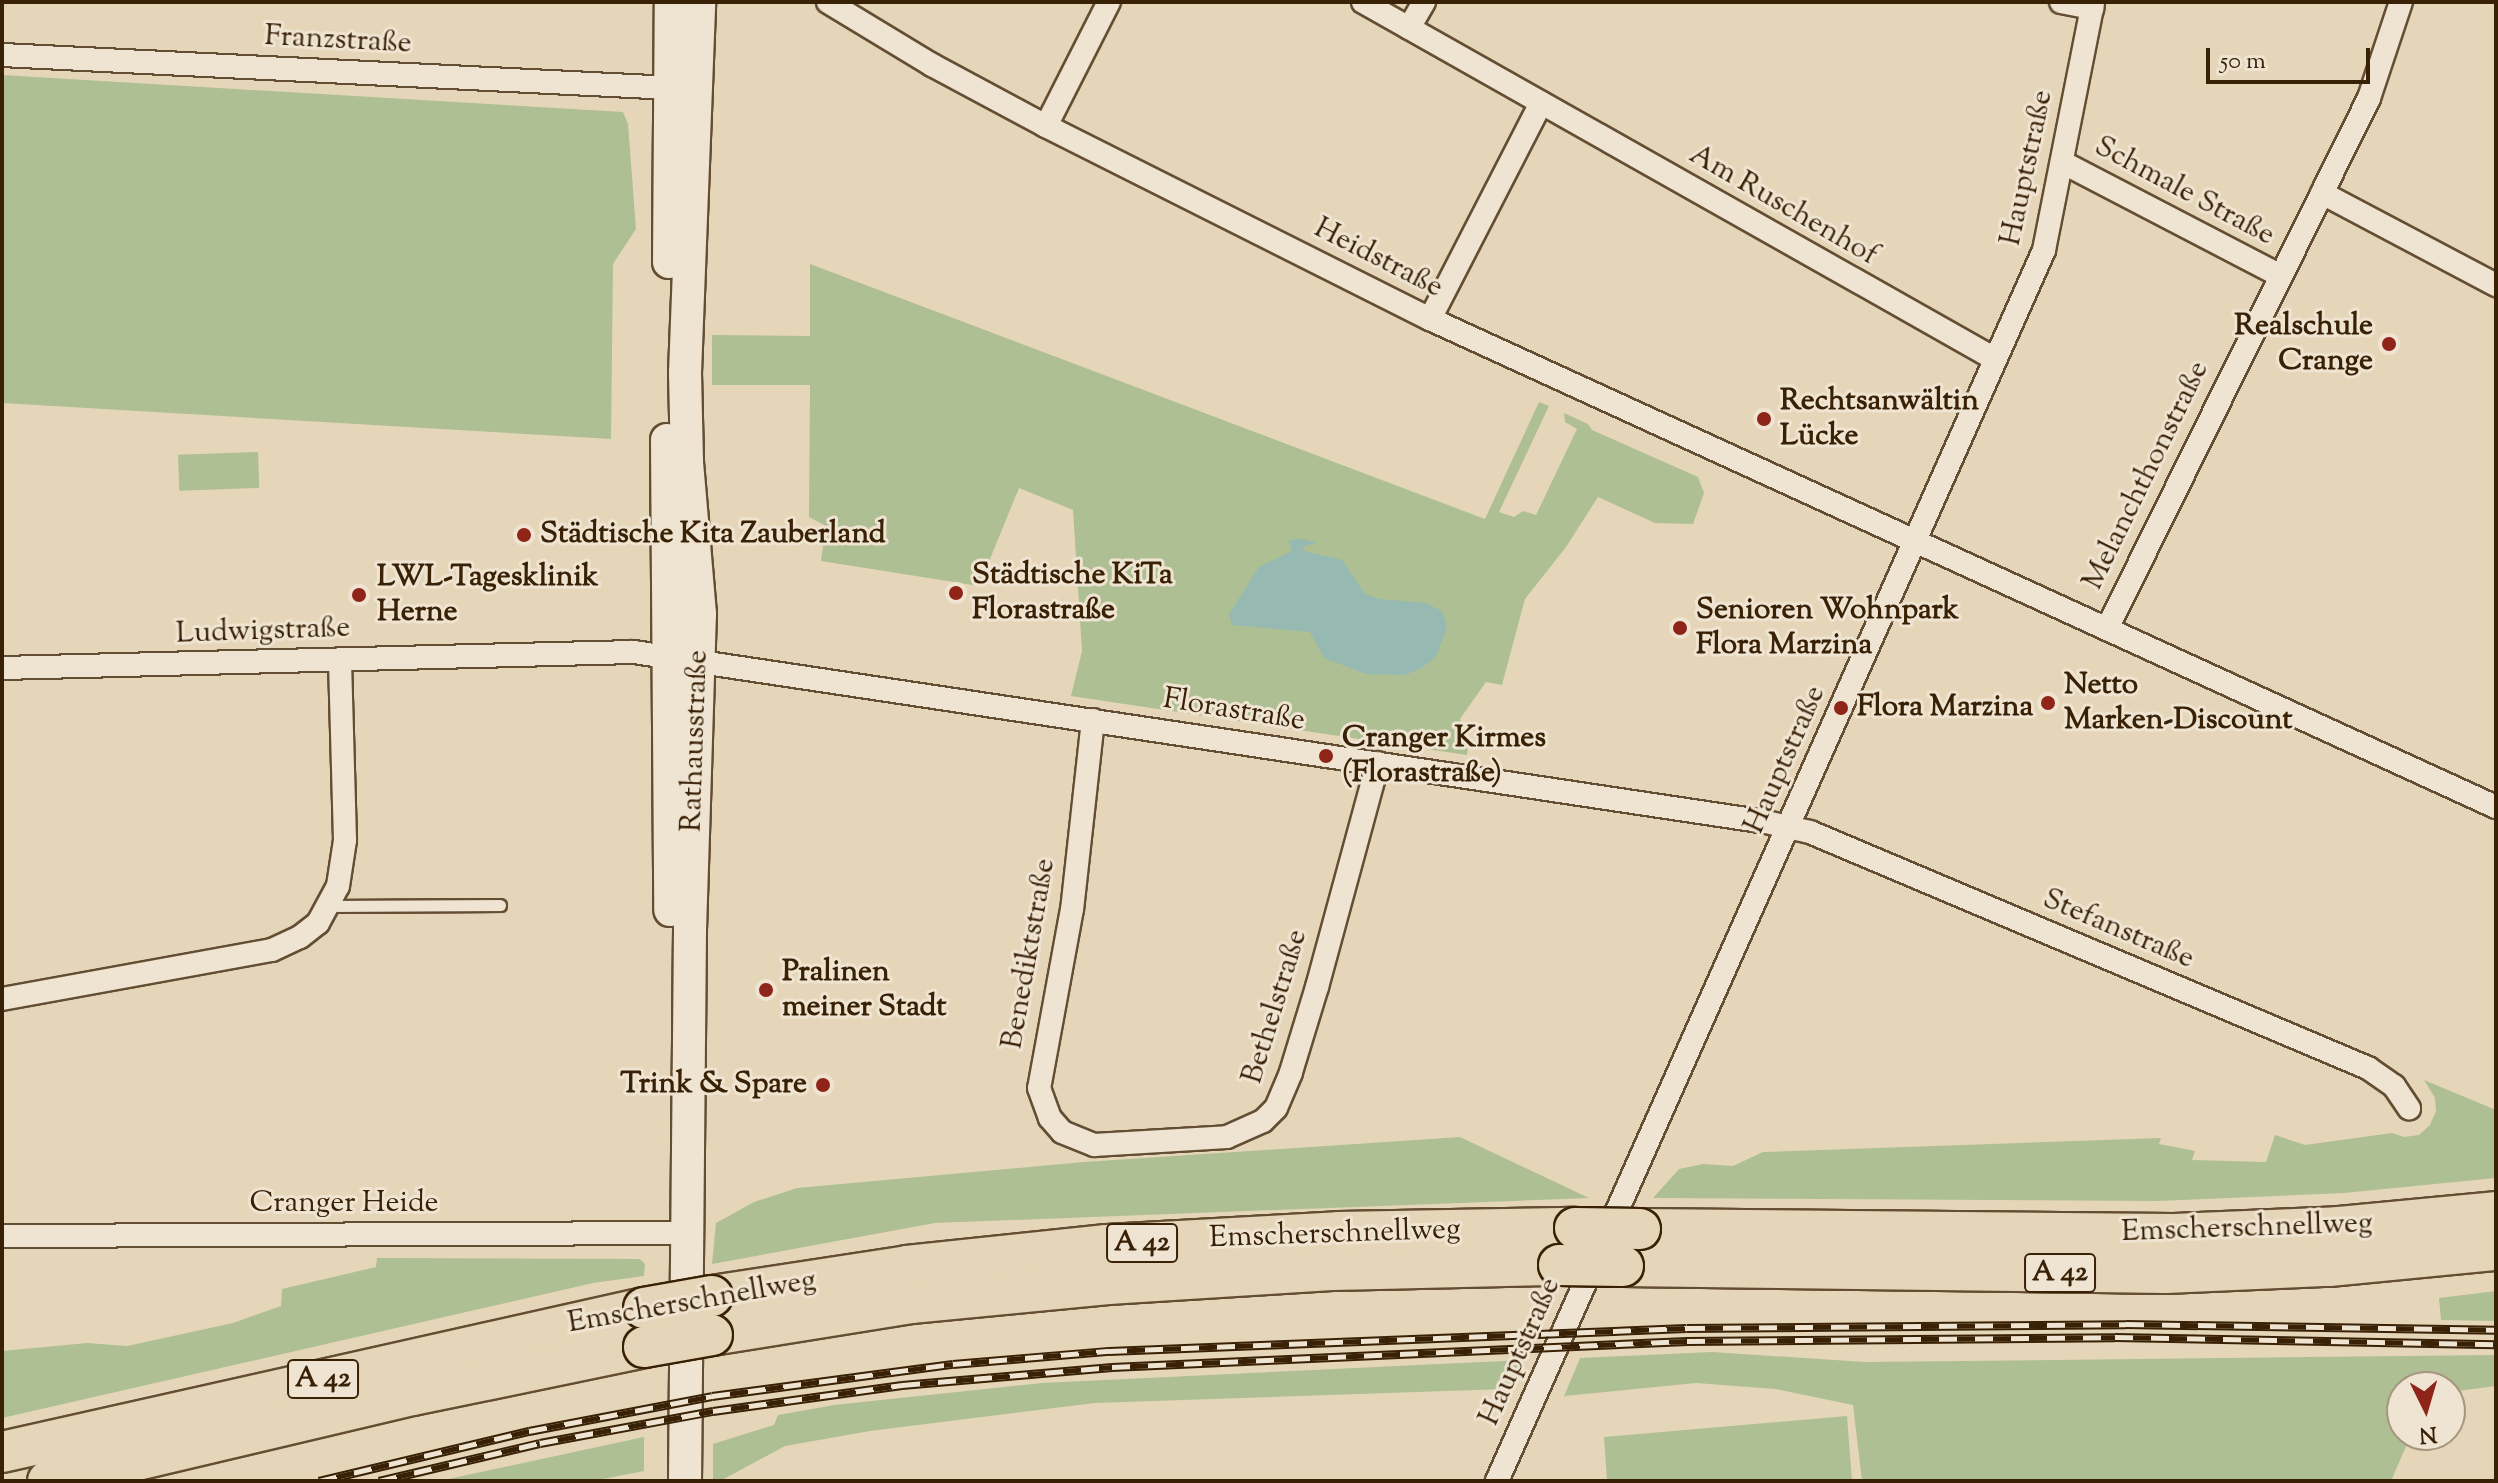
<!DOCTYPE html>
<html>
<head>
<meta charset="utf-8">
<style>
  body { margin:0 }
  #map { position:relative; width:2498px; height:1483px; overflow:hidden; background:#e6d6b9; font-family:"Sorts Mill Goudy",serif }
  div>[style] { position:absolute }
  .green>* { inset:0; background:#aebf94; transform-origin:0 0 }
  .water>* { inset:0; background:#96b9b2 }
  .roads { filter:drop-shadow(2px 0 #644e33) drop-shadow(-2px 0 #644e33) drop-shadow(0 2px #644e33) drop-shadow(0 -2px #644e33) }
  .lane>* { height:11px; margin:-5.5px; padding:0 5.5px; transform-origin:5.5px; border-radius:5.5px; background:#efe4d2 }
  .street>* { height:22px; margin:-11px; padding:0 11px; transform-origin:11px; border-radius:11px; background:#efe4d2 }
  .secondary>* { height:32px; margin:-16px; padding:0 16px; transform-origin:16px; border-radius:16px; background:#efe4d2 }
  .highway>* { height:40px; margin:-20px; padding:0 20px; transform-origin:20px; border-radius:20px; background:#e6d6b9 }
  .rail>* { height:9px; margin-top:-4.5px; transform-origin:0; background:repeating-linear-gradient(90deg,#efe4d2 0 18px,#392106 0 36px); box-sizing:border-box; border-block:2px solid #392106 }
  .bridges { filter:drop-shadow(2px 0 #392106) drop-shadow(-2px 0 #392106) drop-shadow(0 2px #392106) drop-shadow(0 -2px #392106) }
  .highway-bridge>* { height:40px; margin:-20px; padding:0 20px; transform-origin:20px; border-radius:20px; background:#e6d6b9 }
  .dots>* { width:22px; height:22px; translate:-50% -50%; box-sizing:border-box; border:4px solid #efe4d2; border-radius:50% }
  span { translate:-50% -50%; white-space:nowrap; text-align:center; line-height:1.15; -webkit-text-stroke:6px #efe4d2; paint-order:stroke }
  .shield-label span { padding:2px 6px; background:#efe4d2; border:2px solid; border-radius:6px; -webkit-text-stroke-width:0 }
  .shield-label { font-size:28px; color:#392106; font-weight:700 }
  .street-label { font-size:30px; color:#392106 }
  .poi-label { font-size:30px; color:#392106; font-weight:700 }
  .right { translate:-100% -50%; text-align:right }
  .left { translate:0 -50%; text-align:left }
  .frame { position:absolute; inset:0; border:4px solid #392106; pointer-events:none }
  .north { position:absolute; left:2386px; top:1371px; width:80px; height:80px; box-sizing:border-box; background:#efe4d2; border:2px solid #a69680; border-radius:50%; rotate:175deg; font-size:22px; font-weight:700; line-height:32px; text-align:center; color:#392106 }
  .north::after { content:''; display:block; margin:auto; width:28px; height:36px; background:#8f2418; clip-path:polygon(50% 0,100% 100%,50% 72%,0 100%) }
  .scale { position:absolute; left:2206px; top:48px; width:164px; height:36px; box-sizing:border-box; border:4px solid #392106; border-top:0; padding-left:10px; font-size:24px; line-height:28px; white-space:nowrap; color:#392106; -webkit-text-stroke:6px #efe4d2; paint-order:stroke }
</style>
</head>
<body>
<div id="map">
  <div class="green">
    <i style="clip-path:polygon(2px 75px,623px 112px,628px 124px,636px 229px,613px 264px,611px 439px,2px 403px)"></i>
    <i style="clip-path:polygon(810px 264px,1485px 519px,1539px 402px,1549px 406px,1499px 512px,1514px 517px,1523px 511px,1536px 515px,1577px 429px,1565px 422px,1564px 413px,1588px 424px,1592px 430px,1698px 477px,1704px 493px,1693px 524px,1655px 523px,1598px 497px,1566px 547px,1525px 599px,1502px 685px,1486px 682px,1460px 719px,1468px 745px,1467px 755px,1071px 696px,1082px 651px,1073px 510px,1019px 488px,979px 586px,821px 561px,826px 526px,809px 517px,810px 385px,712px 385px,712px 335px,810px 336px)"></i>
    <i style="left:258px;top:452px;width:36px;height:80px;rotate:88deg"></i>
    <i style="clip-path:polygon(2424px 1080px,2496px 1110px,2496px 1178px,2344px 1193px,2158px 1201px,1653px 1198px,1679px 1169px,1703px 1164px,1733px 1166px,1763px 1152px,2161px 1138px,2159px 1144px,2195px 1151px,2192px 1160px,2266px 1162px,2275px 1135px,2305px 1145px,2392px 1133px,2404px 1137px,2419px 1135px,2430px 1125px,2436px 1111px,2435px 1098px)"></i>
    <i style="clip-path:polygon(1460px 1137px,1589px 1198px,935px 1223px,712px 1264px,716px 1223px,754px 1202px,797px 1188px,1084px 1162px)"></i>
    <i style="clip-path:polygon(377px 1258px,640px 1259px,645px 1264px,644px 1276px,593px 1283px,2px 1418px,2px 1351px,87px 1343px,127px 1346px,233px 1323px,281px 1306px,282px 1289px,376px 1267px)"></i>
    <i style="clip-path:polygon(2496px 1291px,2496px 1321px,2441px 1320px,2439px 1298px)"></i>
    <i style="clip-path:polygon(1712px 1352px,1865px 1362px,2496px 1355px,2496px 1386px,2450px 1392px,2450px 1387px,2402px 1387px,2402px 1435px,2411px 1435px,2391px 1481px,1862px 1481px,1853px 1405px,1775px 1389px,1696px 1383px,1565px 1396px,1563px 1399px,1580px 1358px)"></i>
    <i style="clip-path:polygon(1524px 1360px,1518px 1379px,1506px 1389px,1095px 1403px,870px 1431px,785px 1446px,720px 1481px,713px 1481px,713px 1444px,774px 1425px,778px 1415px,834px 1405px,1042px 1383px)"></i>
    <i style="clip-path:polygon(1847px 1416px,1852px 1481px,1607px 1481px,1604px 1437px)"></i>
    <i style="clip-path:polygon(644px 1437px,644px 1471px,593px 1481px,439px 1481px)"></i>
  </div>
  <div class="water">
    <i style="clip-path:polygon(1302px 539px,1317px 543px,1304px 546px,1304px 551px,1342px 560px,1365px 594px,1379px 599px,1425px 603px,1442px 611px,1447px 627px,1436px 657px,1420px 669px,1404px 675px,1366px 674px,1324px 658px,1310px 632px,1232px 625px,1229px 614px,1259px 567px,1292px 551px,1288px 540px)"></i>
  </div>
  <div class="roads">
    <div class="lane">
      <i style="left:331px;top:906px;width:169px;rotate:-0.3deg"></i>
    </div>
    <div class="street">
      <i style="left:828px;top:2px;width:122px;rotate:31.2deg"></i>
      <i style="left:932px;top:65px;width:129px;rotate:28.2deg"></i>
      <i style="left:1046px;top:126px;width:430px;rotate:26.7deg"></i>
      <i style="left:1430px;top:319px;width:1172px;rotate:24.6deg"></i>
      <i style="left:1363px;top:2px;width:726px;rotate:29.46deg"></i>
      <i style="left:2061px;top:2px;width:32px;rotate:11deg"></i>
      <i style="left:1409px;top:28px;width:30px;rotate:-60deg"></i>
      <i style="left:2px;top:55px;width:671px;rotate:2.82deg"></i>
      <i style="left:1046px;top:126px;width:139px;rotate:-63.1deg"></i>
      <i style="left:2062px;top:162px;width:245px;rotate:27.5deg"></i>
      <i style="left:2322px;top:193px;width:197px;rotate:27.9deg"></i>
      <i style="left:1430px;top:319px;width:243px;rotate:-62.8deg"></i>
      <i style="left:2107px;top:629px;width:592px;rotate:-63.74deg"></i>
      <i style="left:2369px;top:98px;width:101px;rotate:-71.6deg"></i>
      <i style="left:2px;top:668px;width:632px;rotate:-1.45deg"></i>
      <i style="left:634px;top:652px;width:1145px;rotate:8.54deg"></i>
      <i style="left:1766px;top:822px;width:45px;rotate:12.8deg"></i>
      <i style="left:1810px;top:832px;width:606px;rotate:22.93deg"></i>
      <i style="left:2368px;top:1068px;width:32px;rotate:35deg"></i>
      <i style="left:2394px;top:1086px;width:27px;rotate:56deg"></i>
      <i style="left:1093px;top:720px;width:190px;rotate:96.3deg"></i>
      <i style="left:1072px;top:909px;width:182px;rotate:100.4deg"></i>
      <i style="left:1039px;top:1088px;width:32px;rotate:70deg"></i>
      <i style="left:1050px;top:1118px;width:18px;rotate:49deg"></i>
      <i style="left:1062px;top:1132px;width:35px;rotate:22deg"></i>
      <i style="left:1094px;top:1145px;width:133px;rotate:-3.4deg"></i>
      <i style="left:1227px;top:1137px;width:39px;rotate:-24deg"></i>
      <i style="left:1263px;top:1121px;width:18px;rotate:-45deg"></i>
      <i style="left:1276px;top:1108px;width:39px;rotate:-67deg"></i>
      <i style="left:1291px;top:1072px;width:89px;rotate:-73deg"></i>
      <i style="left:1317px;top:987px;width:232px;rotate:-74.8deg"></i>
      <i style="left:2px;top:999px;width:274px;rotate:-10.3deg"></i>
      <i style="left:272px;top:950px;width:31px;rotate:-25deg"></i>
      <i style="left:300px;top:937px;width:23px;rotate:-38deg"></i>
      <i style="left:318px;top:923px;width:42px;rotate:-61.6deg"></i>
      <i style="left:338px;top:886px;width:47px;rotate:-81.3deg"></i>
      <i style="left:345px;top:840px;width:181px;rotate:-91.6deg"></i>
      <i style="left:2px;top:1236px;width:684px;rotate:-0.25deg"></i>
      <i style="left:1497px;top:1481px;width:1347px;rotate:-66.04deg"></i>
      <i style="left:2044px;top:250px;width:253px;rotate:-78.8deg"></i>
    </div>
    <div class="secondary">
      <i style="left:669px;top:262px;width:260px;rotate:-89.6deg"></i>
      <i style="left:667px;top:440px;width:470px;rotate:89.6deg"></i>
      <i style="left:685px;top:1481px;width:551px;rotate:-89.48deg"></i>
      <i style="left:690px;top:930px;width:316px;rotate:-88.2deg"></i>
      <i style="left:700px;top:614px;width:154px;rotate:-94.9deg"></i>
      <i style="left:687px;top:461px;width:88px;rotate:-91.3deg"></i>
      <i style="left:685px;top:373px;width:371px;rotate:-87.8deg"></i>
    </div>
    <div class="highway">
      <i style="left:1640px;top:1229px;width:534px;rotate:0.54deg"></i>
      <i style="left:2174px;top:1234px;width:164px;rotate:-2.4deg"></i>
      <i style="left:2338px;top:1227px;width:159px;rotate:-5.4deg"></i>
      <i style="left:1623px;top:1266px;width:543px;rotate:0.74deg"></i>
      <i style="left:2166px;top:1273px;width:163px;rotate:-2.5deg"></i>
      <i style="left:2329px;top:1266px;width:168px;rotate:-5.5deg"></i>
      <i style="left:712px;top:1296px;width:197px;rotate:-8.7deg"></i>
      <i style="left:907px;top:1266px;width:201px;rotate:-6deg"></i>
      <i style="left:1107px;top:1245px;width:231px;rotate:-3.2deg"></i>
      <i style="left:1338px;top:1232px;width:237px;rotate:-1deg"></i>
      <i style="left:712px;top:1335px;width:202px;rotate:-9.1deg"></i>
      <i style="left:911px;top:1303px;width:198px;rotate:-5.5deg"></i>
      <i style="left:1108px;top:1284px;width:224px;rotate:-3.6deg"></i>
      <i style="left:1332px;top:1270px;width:227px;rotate:-1.3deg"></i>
      <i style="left:2px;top:1452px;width:658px;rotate:-12.64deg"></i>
      <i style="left:48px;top:1481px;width:375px;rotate:-13.3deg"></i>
      <i style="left:413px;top:1395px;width:236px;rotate:-11.7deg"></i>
    </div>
  </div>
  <div class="rail">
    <i style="left:319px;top:1481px;width:216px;rotate:-13.4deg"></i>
    <i style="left:529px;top:1431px;width:186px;rotate:-10.8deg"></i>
    <i style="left:712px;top:1396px;width:243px;rotate:-7.6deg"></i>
    <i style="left:953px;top:1364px;width:157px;rotate:-4.8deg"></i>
    <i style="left:1109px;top:1351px;width:578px;rotate:-2.28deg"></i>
    <i style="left:1687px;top:1328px;width:439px;rotate:-0.5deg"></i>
    <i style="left:2126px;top:1324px;width:370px;rotate:0.9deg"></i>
    <i style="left:379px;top:1481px;width:165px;rotate:-13.3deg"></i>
    <i style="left:540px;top:1443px;width:176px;rotate:-10.5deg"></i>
    <i style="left:713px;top:1411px;width:191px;rotate:-7.8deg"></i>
    <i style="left:902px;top:1385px;width:211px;rotate:-4.9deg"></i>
    <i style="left:1112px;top:1367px;width:576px;rotate:-2.59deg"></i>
    <i style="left:1687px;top:1341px;width:428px;rotate:-0.5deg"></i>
    <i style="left:2115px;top:1337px;width:381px;rotate:1.1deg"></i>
  </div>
  <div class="bridges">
    <div class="highway-bridge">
      <i style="left:1575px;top:1228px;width:65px;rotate:0.9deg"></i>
      <i style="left:1559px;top:1265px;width:64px;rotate:0.9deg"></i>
      <i style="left:644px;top:1308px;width:69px;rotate:-10deg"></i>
      <i style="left:644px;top:1347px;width:69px;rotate:-10deg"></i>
    </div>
  </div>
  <div class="dots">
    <i style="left:2389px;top:344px;background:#8f2418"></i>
    <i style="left:1764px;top:419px;background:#8f2418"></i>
    <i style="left:524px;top:535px;background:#8f2418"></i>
    <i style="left:956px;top:593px;background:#8f2418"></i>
    <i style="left:359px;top:595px;background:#8f2418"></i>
    <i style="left:1680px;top:628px;background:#8f2418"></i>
    <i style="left:2048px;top:703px;background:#8f2418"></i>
    <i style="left:1841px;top:708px;background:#8f2418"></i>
    <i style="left:1326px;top:756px;background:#8f2418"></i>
    <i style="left:766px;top:990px;background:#8f2418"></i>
    <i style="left:823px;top:1085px;background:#8f2418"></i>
  </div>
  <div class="shield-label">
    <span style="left:1142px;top:1243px">A 42</span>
    <span style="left:2060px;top:1273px">A 42</span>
    <span style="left:323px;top:1379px">A 42</span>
  </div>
  <div class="street-label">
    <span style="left:338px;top:41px;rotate:3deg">Franzstraße</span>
    <span style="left:2028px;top:168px;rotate:-78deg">Hauptstraße</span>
    <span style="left:2184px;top:192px;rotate:28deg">Schmale Straße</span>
    <span style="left:1783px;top:206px;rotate:30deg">Am Ruschenhof</span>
    <span style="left:1378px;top:259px;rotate:27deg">Heidstraße</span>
    <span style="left:2147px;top:476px;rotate:-64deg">Melanchthonstraße</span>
    <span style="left:263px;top:632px;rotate:-2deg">Ludwigstraße</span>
    <span style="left:1234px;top:711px;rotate:9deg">Florastraße</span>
    <span style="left:696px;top:741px;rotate:-88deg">Rathausstraße</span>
    <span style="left:1786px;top:760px;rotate:-66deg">Hauptstraße</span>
    <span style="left:2118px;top:930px;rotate:23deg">Stefanstraße</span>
    <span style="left:1030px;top:954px;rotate:-80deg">Benediktstraße</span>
    <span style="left:1276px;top:1007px;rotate:-73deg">Bethelstraße</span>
    <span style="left:344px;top:1204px">Cranger Heide</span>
    <span style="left:2247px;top:1229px;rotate:-2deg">Emscherschnellweg</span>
    <span style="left:1335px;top:1235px;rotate:-2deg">Emscherschnellweg</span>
    <span style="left:692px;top:1303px;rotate:-10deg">Emscherschnellweg</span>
    <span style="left:1521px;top:1352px;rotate:-66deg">Hauptstraße</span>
  </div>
  <div class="poi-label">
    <span class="right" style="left:2373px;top:344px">Realschule<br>Crange</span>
    <span class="left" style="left:1780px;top:419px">Rechtsanwältin<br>Lücke</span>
    <span class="left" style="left:540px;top:535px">Städtische Kita Zauberland</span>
    <span class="left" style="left:972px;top:593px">Städtische KiTa<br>Florastraße</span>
    <span class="left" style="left:377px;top:595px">LWL-Tagesklinik<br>Herne</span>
    <span class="left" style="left:1696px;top:628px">Senioren Wohnpark<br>Flora Marzina</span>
    <span class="left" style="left:2064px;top:703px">Netto<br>Marken-Discount</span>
    <span class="left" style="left:1857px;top:708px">Flora Marzina</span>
    <span class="left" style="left:1342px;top:756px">Cranger Kirmes<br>(Florastraße)</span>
    <span class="left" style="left:782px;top:990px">Pralinen<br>meiner Stadt</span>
    <span class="right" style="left:807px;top:1085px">Trink &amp; Spare</span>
  </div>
  <div class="frame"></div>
  <div class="north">N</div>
  <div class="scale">50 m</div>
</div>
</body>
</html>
